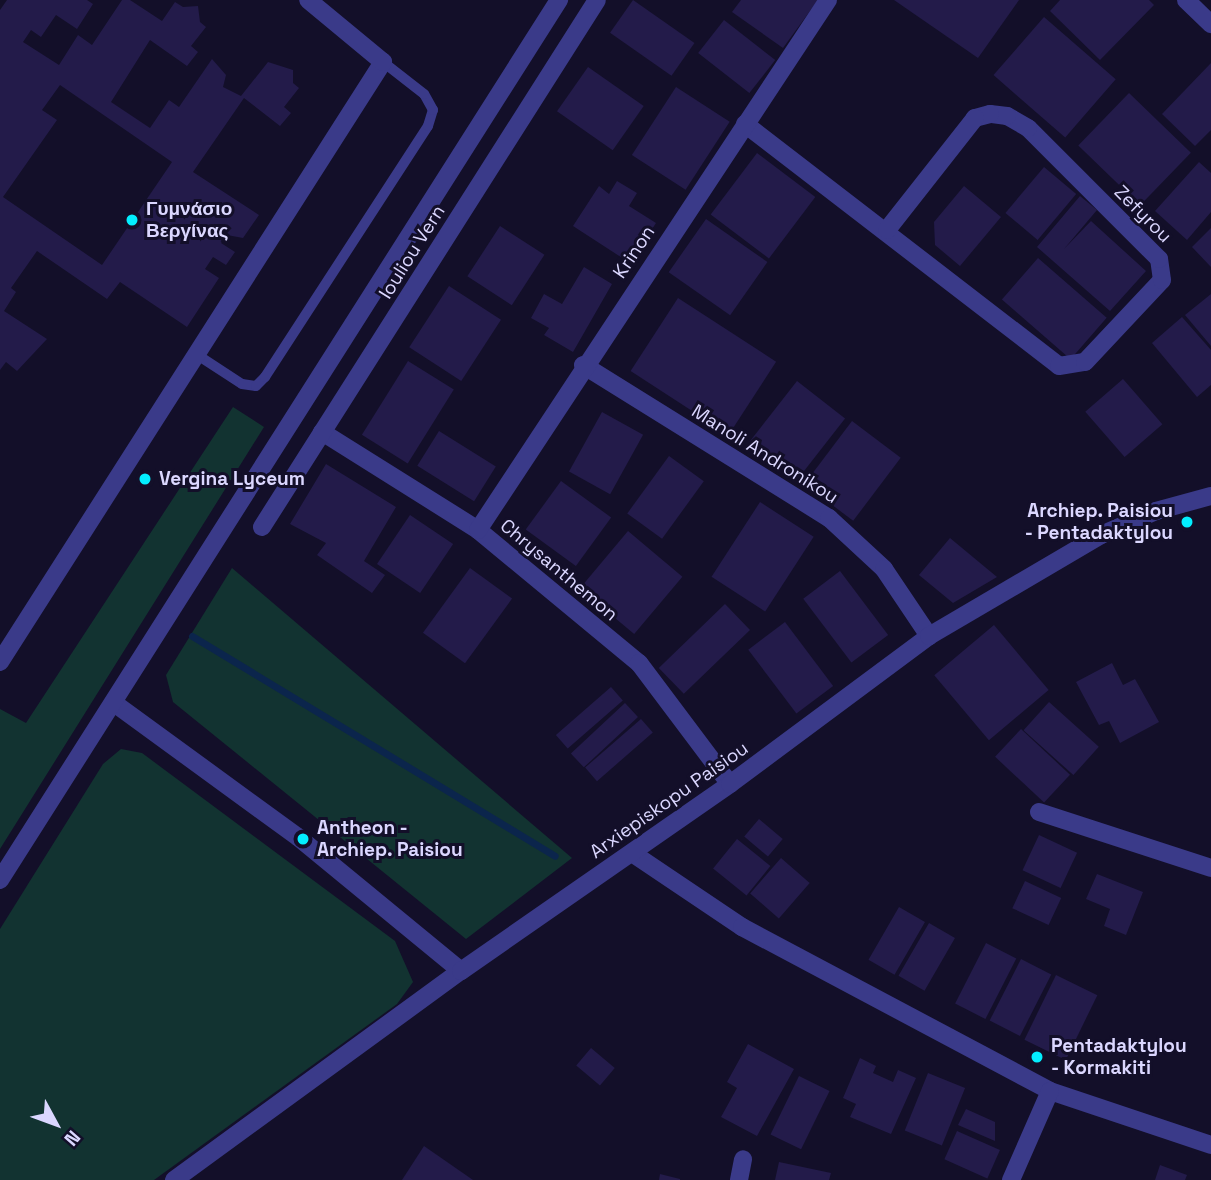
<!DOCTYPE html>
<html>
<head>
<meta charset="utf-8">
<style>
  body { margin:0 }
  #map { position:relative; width:1211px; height:1180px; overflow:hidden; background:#130f29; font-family:"Space Grotesk",sans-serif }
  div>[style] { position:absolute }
  .green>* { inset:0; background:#123331 }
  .stream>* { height:7px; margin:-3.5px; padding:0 3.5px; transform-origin:3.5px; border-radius:3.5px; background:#0b254c }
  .building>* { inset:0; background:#231b4a; transform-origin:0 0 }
  .service>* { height:10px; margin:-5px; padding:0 5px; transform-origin:5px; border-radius:5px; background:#3a3a89 }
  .minor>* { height:18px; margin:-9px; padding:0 9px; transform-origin:9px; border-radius:9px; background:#3a3a89 }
  .tertiary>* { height:18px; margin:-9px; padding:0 9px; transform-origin:9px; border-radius:9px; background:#3a3a89 }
  .dots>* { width:19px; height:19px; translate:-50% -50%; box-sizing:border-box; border:4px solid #130f29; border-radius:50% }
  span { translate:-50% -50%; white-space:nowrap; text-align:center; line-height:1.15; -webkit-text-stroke:6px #130f29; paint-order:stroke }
  .poi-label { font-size:19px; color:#dbd7ff; font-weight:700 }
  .left { translate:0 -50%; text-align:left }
  .right { translate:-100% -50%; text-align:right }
  .street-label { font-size:19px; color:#dbd7ff }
  .north { position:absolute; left:21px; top:1089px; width:70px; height:70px; -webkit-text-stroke:5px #130f29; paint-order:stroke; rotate:131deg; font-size:19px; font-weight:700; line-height:28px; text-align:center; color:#dbd7ff }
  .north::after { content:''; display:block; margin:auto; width:24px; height:32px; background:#dbd7ff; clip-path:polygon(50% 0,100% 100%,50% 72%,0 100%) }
</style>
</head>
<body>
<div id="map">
  <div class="green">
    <i style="clip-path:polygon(233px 407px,264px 427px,0 849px,0 709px,26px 723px)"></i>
    <i style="clip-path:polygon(232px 568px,572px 858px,466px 939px,173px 702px,166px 675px)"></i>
    <i style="clip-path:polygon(121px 749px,142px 753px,395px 941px,413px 982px,397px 1004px,154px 1180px,0 1180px,0 929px,103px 764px)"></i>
  </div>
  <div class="stream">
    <i style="left:192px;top:636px;width:424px;rotate:31.2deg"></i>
  </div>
  <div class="building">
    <i style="clip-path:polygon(evenodd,7px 0,87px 0,93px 4px,77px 29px,56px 15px,41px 37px,31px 30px,23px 42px,59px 65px,78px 35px,92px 45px,122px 0,130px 0,162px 21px,175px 2px,183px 7px,198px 6px,200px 22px,206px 27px,191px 46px,198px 52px,187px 66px,150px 40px,111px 102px,150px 128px,169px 100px,179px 107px,212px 59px,226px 75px,223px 87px,241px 96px,268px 62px,293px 70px,293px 83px,299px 88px,284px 107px,291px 113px,280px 126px,244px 98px,193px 172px,259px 215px,243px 238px,227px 235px,221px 243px,235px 252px,226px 265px,213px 257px,205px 269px,219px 278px,187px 327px,120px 282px,107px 299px,37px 251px,11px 288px,16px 292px,4px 311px,47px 339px,17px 371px,6px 362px,0 370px,0 10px,7px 0,60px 85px,172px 162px,102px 265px,3px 197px,57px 120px,42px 110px,60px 85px)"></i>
    <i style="left:633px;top:0;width:75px;height:40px;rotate:35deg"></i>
    <i style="clip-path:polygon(741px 0,818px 0,783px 48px,732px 12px)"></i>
    <i style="clip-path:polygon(894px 0,1019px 0,978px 58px)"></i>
    <i style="clip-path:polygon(1060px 0,1149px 0,1154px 5px,1100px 60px,1050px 11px)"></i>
    <i style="left:1044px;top:17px;width:95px;height:77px;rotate:41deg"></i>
    <i style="left:724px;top:20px;width:65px;height:42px;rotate:38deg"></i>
    <i style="clip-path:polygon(1211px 63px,1211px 130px,1195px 146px,1162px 114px)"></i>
    <i style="left:588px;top:67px;width:68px;height:54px;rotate:35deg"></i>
    <i style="left:676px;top:87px;width:64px;height:81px;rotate:33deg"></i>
    <i style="left:1129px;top:93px;width:86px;height:73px;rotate:44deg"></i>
    <i style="left:757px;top:153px;width:73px;height:77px;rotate:37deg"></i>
    <i style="clip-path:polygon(1199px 162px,1211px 173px,1211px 212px,1187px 240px,1155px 211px)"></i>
    <i style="left:1044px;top:167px;width:42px;height:60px;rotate:40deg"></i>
    <i style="clip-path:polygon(617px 181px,637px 193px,629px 206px,656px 223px,630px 263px,573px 226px,599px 186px,609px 194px)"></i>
    <i style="clip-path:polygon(964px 186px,1001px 217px,960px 266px,935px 245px,934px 222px)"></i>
    <i style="clip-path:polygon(1080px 196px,1097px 210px,1064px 249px,1091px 221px,1146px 271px,1110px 311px,1037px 247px)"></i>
    <i style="left:706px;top:219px;width:75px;height:65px;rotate:35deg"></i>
    <i style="left:500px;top:226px;width:53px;height:60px;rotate:33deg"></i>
    <i style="clip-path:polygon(1211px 228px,1211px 267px,1192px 247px)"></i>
    <i style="left:1038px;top:258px;width:91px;height:55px;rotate:41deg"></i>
    <i style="clip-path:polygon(584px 267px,612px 284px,573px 352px,544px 335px,549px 328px,531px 318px,544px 294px,562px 304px)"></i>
    <i style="left:449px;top:286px;width:62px;height:73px;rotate:33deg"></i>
    <i style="clip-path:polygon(1211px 294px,1211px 346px,1185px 315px)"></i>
    <i style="left:678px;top:298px;width:117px;height:87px;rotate:33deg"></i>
    <i style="clip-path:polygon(1182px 317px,1211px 350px,1211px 385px,1197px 397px,1152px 343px)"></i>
    <i style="left:408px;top:361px;width:54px;height:87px;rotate:32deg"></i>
    <i style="left:1123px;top:379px;width:60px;height:50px;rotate:49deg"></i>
    <i style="left:797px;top:381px;width:61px;height:79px;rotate:38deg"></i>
    <i style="left:602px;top:412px;width:47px;height:68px;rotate:29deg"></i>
    <i style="left:852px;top:421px;width:61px;height:79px;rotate:37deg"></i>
    <i style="left:439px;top:431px;width:67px;height:41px;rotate:32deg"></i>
    <i style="left:669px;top:456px;width:43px;height:71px;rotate:36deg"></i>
    <i style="clip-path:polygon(326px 464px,396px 507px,364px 561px,385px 575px,372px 593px,317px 555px,326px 543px,290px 524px)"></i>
    <i style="left:561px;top:481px;width:62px;height:60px;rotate:36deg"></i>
    <i style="left:760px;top:502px;width:64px;height:89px;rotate:33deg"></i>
    <i style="left:410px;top:515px;width:52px;height:59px;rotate:34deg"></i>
    <i style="left:628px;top:531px;width:71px;height:75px;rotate:40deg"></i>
    <i style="clip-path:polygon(950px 538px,997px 577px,953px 603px,919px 575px)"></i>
    <i style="left:470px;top:568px;width:52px;height:80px;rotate:36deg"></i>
    <i style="left:840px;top:571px;width:80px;height:46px;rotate:53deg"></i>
    <i style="left:725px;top:604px;width:36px;height:92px;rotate:46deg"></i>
    <i style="left:785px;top:622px;width:80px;height:46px;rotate:53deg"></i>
    <i style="left:994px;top:625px;width:85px;height:78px;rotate:50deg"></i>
    <i style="clip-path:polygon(1112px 663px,1123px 685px,1135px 679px,1159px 722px,1120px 743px,1109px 721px,1099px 725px,1076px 682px)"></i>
    <i style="left:611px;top:687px;width:18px;height:73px;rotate:49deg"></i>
    <i style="left:1049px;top:702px;width:67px;height:38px;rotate:42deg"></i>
    <i style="left:625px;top:703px;width:19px;height:74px;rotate:47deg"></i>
    <i style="left:641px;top:719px;width:18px;height:74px;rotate:49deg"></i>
    <i style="left:1021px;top:729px;width:67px;height:38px;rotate:43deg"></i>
    <i style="left:759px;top:819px;width:31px;height:23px;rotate:40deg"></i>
    <i style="left:1039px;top:835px;width:42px;height:39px;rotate:25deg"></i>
    <i style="left:737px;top:839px;width:43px;height:38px;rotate:39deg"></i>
    <i style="left:781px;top:858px;width:38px;height:47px;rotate:41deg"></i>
    <i style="clip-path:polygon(1097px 874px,1143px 892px,1126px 935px,1104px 926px,1110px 909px,1086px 899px)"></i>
    <i style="left:1025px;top:881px;width:40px;height:30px;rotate:25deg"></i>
    <i style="left:899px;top:907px;width:30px;height:61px;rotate:30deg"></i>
    <i style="left:929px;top:923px;width:30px;height:61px;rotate:30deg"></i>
    <i style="left:986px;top:943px;width:34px;height:68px;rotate:27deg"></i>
    <i style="left:1021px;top:959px;width:34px;height:69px;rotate:27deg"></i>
    <i style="left:1056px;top:975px;width:46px;height:72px;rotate:26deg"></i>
    <i style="clip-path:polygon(748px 1044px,794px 1069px,757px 1136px,721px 1117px,737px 1088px,727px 1082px)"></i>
    <i style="left:591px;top:1048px;width:31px;height:23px;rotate:40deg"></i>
    <i style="clip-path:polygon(860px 1058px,876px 1066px,873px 1073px,893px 1082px,898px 1070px,916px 1078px,891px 1134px,850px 1117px,856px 1104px,843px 1098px)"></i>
    <i style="left:928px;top:1073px;width:40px;height:62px;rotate:22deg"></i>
    <i style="left:799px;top:1076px;width:34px;height:65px;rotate:26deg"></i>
    <i style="clip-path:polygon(966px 1109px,995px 1122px,995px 1141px,958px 1125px)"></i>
    <i style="left:957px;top:1131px;width:47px;height:31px;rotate:24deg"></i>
    <i style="clip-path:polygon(424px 1146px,473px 1180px,402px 1180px)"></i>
    <i style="clip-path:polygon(779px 1162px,831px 1173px,829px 1180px,775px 1180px)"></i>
    <i style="clip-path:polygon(1160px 1165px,1187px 1175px,1185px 1180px,1155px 1180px)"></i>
    <i style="clip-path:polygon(660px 1174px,680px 1179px,680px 1180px,659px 1180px)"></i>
  </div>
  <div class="service">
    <i style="left:199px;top:356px;width:51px;rotate:33.1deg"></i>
    <i style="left:242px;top:384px;width:14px;rotate:8deg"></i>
    <i style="left:256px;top:386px;width:13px;rotate:-45deg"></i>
    <i style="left:265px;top:377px;width:299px;rotate:-57deg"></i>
    <i style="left:428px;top:126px;width:17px;rotate:-73deg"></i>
    <i style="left:433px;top:110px;width:18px;rotate:-119deg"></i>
    <i style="left:424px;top:94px;width:52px;rotate:-142deg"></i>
  </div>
  <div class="minor">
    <i style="left:745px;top:124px;width:396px;rotate:37.6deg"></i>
    <i style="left:1059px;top:366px;width:26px;rotate:-9deg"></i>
    <i style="left:1085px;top:362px;width:112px;rotate:-46.8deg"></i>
    <i style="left:1162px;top:280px;width:21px;rotate:-98deg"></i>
    <i style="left:1159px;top:259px;width:185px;rotate:-135deg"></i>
    <i style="left:1028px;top:128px;width:24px;rotate:-150deg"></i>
    <i style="left:1007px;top:116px;width:17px;rotate:-173deg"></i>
    <i style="left:990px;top:114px;width:16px;rotate:165deg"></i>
    <i style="left:975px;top:118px;width:142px;rotate:128.2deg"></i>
    <i style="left:583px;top:365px;width:290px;rotate:31.9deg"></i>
    <i style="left:829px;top:518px;width:75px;rotate:42.8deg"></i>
    <i style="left:884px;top:569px;width:81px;rotate:56.1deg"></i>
    <i style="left:322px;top:432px;width:184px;rotate:32.1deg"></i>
    <i style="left:478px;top:530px;width:209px;rotate:39.6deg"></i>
    <i style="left:639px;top:663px;width:151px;rotate:53.1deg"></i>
    <i style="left:262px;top:527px;width:624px;rotate:-57.56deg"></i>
    <i style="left:478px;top:530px;width:635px;rotate:-56.56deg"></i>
    <i style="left:0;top:662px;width:712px;rotate:-57.45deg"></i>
    <i style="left:383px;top:62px;width:97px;rotate:-140.4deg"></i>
    <i style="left:1039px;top:812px;width:181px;rotate:18deg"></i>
    <i style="left:632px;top:853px;width:133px;rotate:33.9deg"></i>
    <i style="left:742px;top:927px;width:349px;rotate:28deg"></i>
    <i style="left:1050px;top:1091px;width:170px;rotate:18.5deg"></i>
    <i style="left:174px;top:1180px;width:355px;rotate:-36.1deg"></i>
    <i style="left:739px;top:1180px;width:21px;rotate:-79deg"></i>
    <i style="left:1011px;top:1180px;width:97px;rotate:-66.3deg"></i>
  </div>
  <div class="tertiary">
    <i style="left:1186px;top:0;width:35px;rotate:44deg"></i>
    <i style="left:114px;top:703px;width:228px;rotate:36.1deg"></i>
    <i style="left:298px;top:837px;width:211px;rotate:39.4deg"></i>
    <i style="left:461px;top:971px;width:328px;rotate:-34.8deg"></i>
    <i style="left:730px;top:784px;width:248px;rotate:-36.6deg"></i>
    <i style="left:929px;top:636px;width:199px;rotate:-30.4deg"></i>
    <i style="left:1101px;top:535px;width:60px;rotate:-23.6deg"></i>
    <i style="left:1156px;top:511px;width:57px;rotate:-15.3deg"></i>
    <i style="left:0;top:880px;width:1043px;rotate:-57.58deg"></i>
  </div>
  <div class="dots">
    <i style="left:132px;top:220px;background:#03eeff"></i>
    <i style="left:145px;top:479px;background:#03eeff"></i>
    <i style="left:1187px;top:522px;background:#03eeff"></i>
    <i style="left:303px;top:839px;background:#03eeff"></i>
    <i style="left:1037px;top:1057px;background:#03eeff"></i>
  </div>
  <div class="poi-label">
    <span class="left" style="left:146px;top:220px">Γυμνάσιο<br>Βεργίνας</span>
    <span class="left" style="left:159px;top:479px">Vergina Lyceum</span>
    <span class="right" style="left:1173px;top:522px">Archiep. Paisiou<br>- Pentadaktylou</span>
    <span class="left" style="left:317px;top:839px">Antheon -<br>Archiep. Paisiou</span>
    <span class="left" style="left:1051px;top:1057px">Pentadaktylou<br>- Kormakiti</span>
  </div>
  <div class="street-label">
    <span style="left:1143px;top:214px;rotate:45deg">Zefyrou</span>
    <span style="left:412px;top:252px;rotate:-58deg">Iouliou Vern</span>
    <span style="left:634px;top:252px;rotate:-56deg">Krinon</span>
    <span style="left:765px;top:454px;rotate:32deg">Manoli Andronikou</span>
    <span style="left:559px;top:570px;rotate:40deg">Chrysanthemon</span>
    <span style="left:669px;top:800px;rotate:-35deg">Arxiepiskopu Paisiou</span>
  </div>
  <div class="north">N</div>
</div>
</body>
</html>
